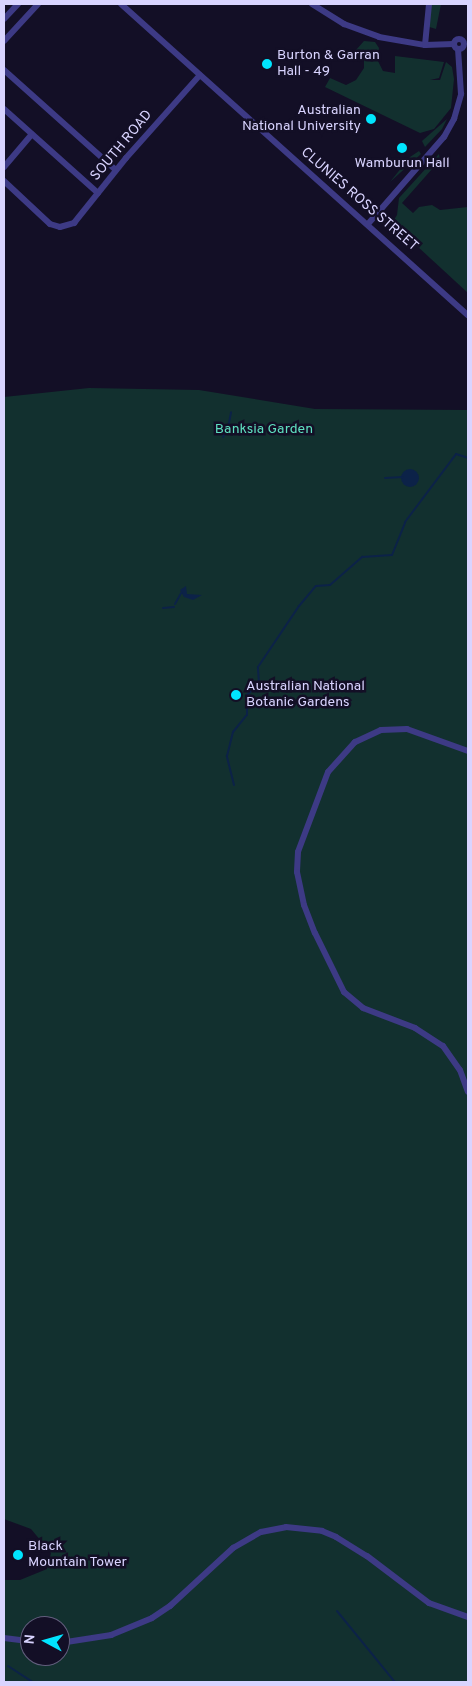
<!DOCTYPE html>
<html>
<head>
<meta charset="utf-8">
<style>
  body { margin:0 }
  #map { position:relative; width:472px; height:1686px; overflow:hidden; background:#130f26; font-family:Overpass,sans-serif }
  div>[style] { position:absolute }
  .green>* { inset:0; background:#12302f }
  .water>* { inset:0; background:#0c2248 }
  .round { border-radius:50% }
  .stream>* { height:2px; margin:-1px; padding:0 1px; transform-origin:1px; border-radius:1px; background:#0c2248 }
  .minor>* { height:6px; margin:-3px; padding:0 3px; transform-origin:3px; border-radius:3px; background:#3d3a85 }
  .minor>.ring { margin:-3px; padding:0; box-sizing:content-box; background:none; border:6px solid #3d3a85; border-radius:50% }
  .dots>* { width:14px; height:14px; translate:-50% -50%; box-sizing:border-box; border:2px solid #130f26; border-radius:50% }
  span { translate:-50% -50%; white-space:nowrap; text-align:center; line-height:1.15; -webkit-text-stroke:5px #130f26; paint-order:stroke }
  .poi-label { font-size:14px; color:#d9d4ff }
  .left { translate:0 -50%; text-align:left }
  .right { translate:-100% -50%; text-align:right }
  .street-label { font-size:14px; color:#d9d4ff }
  .park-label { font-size:14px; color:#5fe0c0 }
  .frame { position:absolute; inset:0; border:5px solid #d9d4ff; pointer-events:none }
  .north { position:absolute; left:20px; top:1616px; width:50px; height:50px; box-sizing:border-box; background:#130f26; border:1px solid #625e7d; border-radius:50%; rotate:276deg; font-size:14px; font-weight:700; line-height:20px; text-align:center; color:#d9d4ff }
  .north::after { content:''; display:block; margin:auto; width:18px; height:22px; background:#00e5ff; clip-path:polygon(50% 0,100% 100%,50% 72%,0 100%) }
</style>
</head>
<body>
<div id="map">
  <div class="green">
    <i style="clip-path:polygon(429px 4px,441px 4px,436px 29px,426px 26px)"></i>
    <i style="clip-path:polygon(364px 41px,375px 42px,379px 48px,377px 59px,383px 71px,395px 73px,395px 56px,444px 62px,439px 78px,430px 80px,440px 80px,446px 62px,452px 67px,454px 79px,451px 108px,434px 129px,420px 133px,325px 87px,330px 78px,346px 85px,356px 80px,364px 68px,364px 60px,356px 50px)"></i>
    <i style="clip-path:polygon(447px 119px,442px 129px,425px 147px,422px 141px)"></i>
    <i style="clip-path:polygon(419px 151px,421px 154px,390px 182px,410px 157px)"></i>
    <i style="clip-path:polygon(439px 154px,440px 160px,402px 203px,413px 213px,419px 207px,432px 205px,440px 210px,468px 207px,468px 293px,392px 223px,397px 215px,399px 198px)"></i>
    <i style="clip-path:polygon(evenodd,89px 388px,199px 390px,315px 409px,468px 410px,468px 1682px,4px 1682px,4px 1580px,20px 1580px,47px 1569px,51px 1553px,31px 1529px,4px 1519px,4px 397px,89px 388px,30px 1626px,60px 1626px,60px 1656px,30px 1656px,30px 1626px)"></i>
  </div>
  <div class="water">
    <i class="round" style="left:401px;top:469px;width:18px;height:18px"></i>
    <i style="clip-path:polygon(186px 586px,187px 594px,202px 595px,193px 600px,184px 597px,180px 590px)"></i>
  </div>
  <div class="stream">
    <i style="left:223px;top:437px;width:10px;rotate:-61deg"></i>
    <i style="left:228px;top:428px;width:16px;rotate:-79deg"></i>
    <i style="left:385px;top:478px;width:18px;rotate:-3deg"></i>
    <i style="left:175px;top:604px;width:13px;rotate:-61deg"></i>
    <i style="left:163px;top:608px;width:11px;rotate:-5deg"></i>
    <i style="left:234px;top:785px;width:30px;rotate:-104deg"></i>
    <i style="left:227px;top:756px;width:25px;rotate:-76deg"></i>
    <i style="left:233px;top:732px;width:22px;rotate:-51deg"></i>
    <i style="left:247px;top:715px;width:20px;rotate:-90deg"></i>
    <i style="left:247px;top:695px;width:17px;rotate:-45deg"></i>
    <i style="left:259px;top:683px;width:16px;rotate:-94deg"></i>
    <i style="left:258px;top:667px;width:73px;rotate:-56.1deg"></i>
    <i style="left:299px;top:606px;width:26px;rotate:-50deg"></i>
    <i style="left:316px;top:586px;width:14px;rotate:-4deg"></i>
    <i style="left:330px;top:585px;width:43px;rotate:-41.2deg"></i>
    <i style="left:362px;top:557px;width:30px;rotate:-4deg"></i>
    <i style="left:392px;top:555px;width:35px;rotate:-68deg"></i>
    <i style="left:405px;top:522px;width:85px;rotate:-53.1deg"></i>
    <i style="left:456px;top:454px;width:13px;rotate:18deg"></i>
    <i style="left:337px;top:1611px;width:92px;rotate:50.8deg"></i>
    <i style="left:8px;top:1666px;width:30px;rotate:33deg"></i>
  </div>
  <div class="minor">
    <i style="left:121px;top:4px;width:466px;rotate:41.9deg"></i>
    <i style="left:312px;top:4px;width:38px;rotate:32deg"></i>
    <i style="left:344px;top:24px;width:37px;rotate:20deg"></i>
    <i style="left:379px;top:37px;width:47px;rotate:9.9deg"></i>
    <i style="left:425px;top:45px;width:29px;rotate:-2deg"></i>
    <i style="left:4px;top:19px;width:21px;rotate:-47deg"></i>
    <i class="ring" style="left:454px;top:39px;width:4px;height:4px"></i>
    <i style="left:4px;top:41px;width:50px;rotate:-47.4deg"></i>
    <i style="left:425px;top:45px;width:41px;rotate:-84.4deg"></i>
    <i style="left:4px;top:70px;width:150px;rotate:41.8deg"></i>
    <i style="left:4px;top:109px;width:126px;rotate:41.8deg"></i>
    <i style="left:4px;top:167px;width:43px;rotate:-49.7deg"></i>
    <i style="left:4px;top:181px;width:63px;rotate:43.1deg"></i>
    <i style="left:50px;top:224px;width:10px;rotate:17deg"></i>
    <i style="left:60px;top:227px;width:15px;rotate:-16deg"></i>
    <i style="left:74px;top:223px;width:83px;rotate:-51.3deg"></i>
    <i style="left:126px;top:158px;width:111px;rotate:-48.3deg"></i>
    <i style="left:368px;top:224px;width:116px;rotate:-48.9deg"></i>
    <i style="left:444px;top:137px;width:21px;rotate:-61deg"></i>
    <i style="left:454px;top:119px;width:26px;rotate:-74deg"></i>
    <i style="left:461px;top:94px;width:45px;rotate:-93.8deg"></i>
    <i style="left:468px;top:751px;width:65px;rotate:-160.2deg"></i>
    <i style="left:407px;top:729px;width:26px;rotate:178deg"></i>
    <i style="left:381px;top:730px;width:29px;rotate:155deg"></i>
    <i style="left:355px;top:742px;width:40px;rotate:132deg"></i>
    <i style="left:328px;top:772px;width:85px;rotate:110.6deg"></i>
    <i style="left:298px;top:852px;width:20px;rotate:93deg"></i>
    <i style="left:297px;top:872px;width:34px;rotate:78deg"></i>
    <i style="left:304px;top:905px;width:30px;rotate:69deg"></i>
    <i style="left:315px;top:933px;width:66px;rotate:63.8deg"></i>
    <i style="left:344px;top:992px;width:25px;rotate:40deg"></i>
    <i style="left:363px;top:1008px;width:56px;rotate:21deg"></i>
    <i style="left:415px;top:1028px;width:33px;rotate:33deg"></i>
    <i style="left:443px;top:1046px;width:29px;rotate:55deg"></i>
    <i style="left:460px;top:1070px;width:23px;rotate:70deg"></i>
    <i style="left:4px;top:1638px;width:26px;rotate:7deg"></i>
    <i style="left:60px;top:1643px;width:52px;rotate:-8.9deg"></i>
    <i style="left:111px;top:1635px;width:44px;rotate:-22.5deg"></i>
    <i style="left:152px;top:1618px;width:22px;rotate:-34deg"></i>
    <i style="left:170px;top:1606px;width:86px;rotate:-42.6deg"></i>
    <i style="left:233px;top:1548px;width:32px;rotate:-30deg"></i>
    <i style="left:261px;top:1532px;width:25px;rotate:-11deg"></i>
    <i style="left:286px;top:1527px;width:36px;rotate:6deg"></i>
    <i style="left:322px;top:1531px;width:15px;rotate:23deg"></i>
    <i style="left:336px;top:1537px;width:36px;rotate:32deg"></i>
    <i style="left:367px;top:1556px;width:78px;rotate:37.2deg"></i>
    <i style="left:429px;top:1603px;width:41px;rotate:19.7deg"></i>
  </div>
  <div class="dots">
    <i style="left:267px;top:64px;background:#00e5ff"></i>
    <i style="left:371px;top:119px;background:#00e5ff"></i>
    <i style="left:402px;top:148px;background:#00e5ff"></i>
    <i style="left:236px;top:695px;background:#00e5ff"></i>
    <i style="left:18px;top:1555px;background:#00e5ff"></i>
  </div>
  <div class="poi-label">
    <span class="left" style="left:277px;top:64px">Burton &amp; Garran<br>Hall - 49</span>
    <span class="right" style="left:361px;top:119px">Australian<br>National University</span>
    <span style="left:402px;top:164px">Wamburun Hall</span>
    <span class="left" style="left:246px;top:695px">Australian National<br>Botanic Gardens</span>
    <span class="left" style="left:28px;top:1555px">Black<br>Mountain Tower</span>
  </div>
  <div class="street-label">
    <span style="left:122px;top:146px;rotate:-50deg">SOUTH ROAD</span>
    <span style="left:359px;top:200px;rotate:41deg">CLUNIES ROSS STREET</span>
  </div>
  <div class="park-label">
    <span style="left:264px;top:430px">Banksia Garden</span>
  </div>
  <div class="frame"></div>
  <div class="north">N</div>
</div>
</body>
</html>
